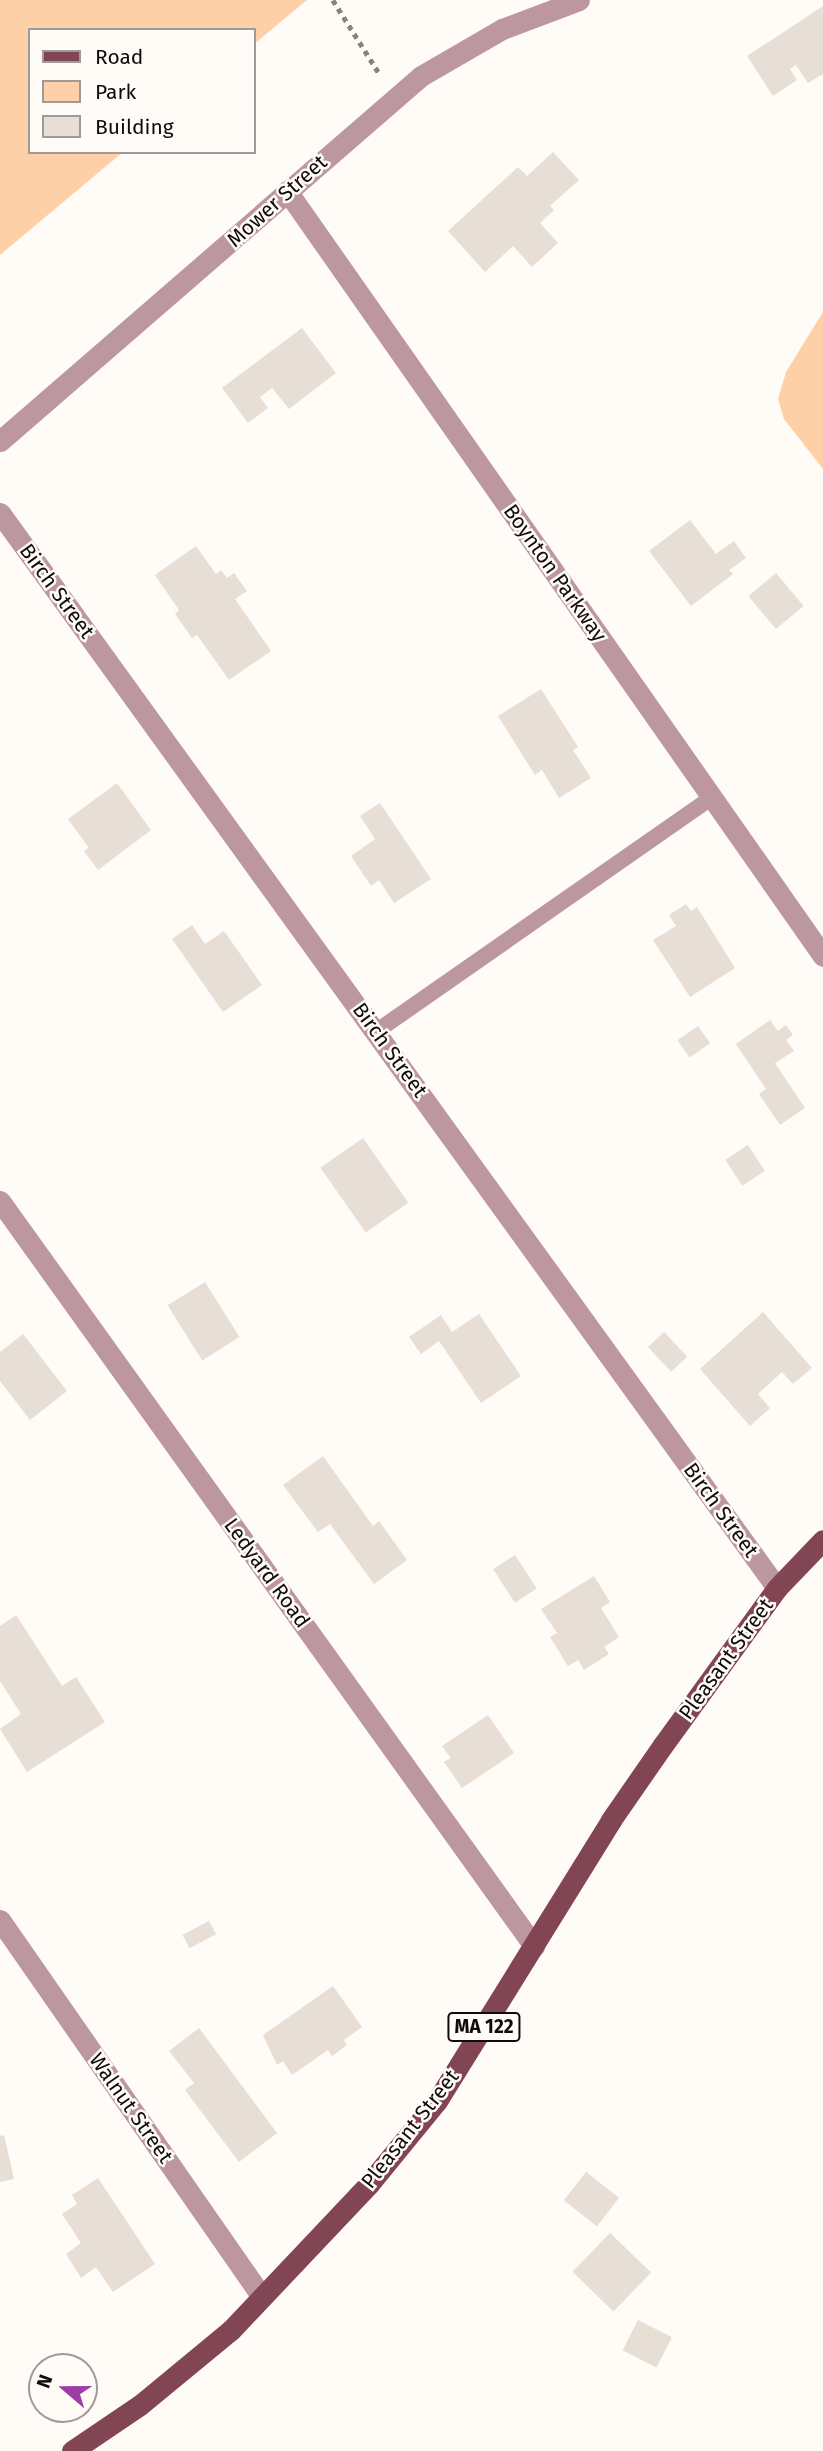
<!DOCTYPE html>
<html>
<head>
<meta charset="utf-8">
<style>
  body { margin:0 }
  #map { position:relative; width:823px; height:2451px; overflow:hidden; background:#fffbf7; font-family:"Fira Sans",sans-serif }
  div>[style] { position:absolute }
  .green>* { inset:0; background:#fdd0a7 }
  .building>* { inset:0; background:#e7ded5; transform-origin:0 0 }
  .path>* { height:4.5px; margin-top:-2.25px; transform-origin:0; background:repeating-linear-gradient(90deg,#878480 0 5px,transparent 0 10px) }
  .lane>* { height:16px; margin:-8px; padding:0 8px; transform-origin:8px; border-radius:8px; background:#bd979f }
  .street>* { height:21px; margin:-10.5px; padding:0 10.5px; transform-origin:10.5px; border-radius:10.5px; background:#bd979f }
  .primary>* { height:21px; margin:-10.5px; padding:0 10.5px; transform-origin:10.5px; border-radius:10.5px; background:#824554 }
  span { translate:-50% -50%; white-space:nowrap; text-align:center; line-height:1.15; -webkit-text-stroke:5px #fffbf7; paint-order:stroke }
  .shield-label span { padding:2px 5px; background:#fffbf7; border:2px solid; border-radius:5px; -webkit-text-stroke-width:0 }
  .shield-label { font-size:19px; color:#0f0c09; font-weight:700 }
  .street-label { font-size:21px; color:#0f0c09 }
  .legend { position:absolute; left:28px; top:28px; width:228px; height:126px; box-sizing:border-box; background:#fffbf7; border:2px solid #9f9b98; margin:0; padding:9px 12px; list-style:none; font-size:21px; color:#0f0c09 }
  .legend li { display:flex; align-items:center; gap:14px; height:35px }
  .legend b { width:35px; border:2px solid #9f9b98 }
  .north { position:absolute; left:28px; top:2353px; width:70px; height:70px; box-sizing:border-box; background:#fffbf7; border:2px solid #9f9b98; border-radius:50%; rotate:290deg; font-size:19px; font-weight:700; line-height:28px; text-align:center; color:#0f0c09 }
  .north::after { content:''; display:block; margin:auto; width:24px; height:32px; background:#9d3ea7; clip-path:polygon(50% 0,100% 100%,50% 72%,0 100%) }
</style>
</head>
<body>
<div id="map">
  <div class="green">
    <i style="clip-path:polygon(0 0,307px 0,254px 44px,254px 30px,30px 30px,30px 152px,123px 152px,0 255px)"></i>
    <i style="clip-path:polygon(823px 312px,823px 469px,784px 419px,778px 399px,786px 372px)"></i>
  </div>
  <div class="building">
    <i style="clip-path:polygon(823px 6px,823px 74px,808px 83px,796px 65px,790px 69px,797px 80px,773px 96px,747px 56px)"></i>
    <i style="clip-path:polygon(553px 152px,579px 180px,550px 206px,554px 210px,540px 223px,558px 243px,532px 267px,513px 246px,485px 272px,448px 231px,518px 167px,527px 176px)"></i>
    <i style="clip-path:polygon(302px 328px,336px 373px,289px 409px,272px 388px,260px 397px,268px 408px,248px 423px,222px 388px)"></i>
    <i style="clip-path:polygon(690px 520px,716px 554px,734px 541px,746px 558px,729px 570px,733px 574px,691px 606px,649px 551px)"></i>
    <i style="clip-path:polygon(196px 546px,216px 574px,221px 570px,227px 578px,234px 573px,247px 591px,235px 599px,271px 651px,229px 680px,197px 635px,192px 638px,175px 614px,179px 610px,155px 575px)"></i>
    <i style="left:776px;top:573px;width:43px;height:36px;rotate:50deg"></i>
    <i style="clip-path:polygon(541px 689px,578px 747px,573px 750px,591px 778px,559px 798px,542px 770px,535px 775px,498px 716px)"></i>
    <i style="clip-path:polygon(117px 783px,151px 830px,98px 870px,84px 851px,89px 848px,68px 819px)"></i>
    <i style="clip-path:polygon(380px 803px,431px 879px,394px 903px,379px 880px,371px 886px,351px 856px,375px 839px,360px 816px)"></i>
    <i style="clip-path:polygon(686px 904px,691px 911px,697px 907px,735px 968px,690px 997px,653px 940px,676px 926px,669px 915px)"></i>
    <i style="clip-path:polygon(192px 925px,205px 944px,224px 931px,262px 985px,223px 1012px,172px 939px)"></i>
    <i style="clip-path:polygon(770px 1020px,778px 1031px,786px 1025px,793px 1035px,786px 1040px,794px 1051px,775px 1063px,805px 1108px,780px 1125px,759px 1094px,766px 1089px,736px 1044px)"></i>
    <i style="left:698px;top:1026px;width:21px;height:25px;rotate:55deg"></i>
    <i style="left:363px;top:1138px;width:79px;height:52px;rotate:55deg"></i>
    <i style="left:748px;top:1145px;width:31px;height:27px;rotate:57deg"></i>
    <i style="left:205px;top:1282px;width:65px;height:44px;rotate:58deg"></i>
    <i style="clip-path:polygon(763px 1312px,812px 1368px,793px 1384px,782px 1372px,758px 1394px,770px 1408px,750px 1426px,700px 1369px)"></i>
    <i style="clip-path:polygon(479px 1314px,521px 1376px,481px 1403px,439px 1341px,421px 1354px,409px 1337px,441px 1315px,452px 1332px)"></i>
    <i style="left:664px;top:1332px;width:34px;height:22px;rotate:47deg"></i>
    <i style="clip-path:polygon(23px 1334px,67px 1391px,30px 1420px,0 1381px,0 1352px)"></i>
    <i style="clip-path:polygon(323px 1456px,373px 1526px,379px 1521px,407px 1560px,374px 1584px,330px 1524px,318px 1532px,283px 1485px)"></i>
    <i style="left:515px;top:1555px;width:40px;height:26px;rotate:57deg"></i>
    <i style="clip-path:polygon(594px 1576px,610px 1602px,601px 1608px,619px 1637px,604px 1647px,609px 1654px,584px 1670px,578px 1660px,568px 1666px,550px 1637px,557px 1633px,541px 1609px)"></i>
    <i style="clip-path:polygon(16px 1615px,62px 1686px,76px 1677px,105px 1722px,27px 1772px,0 1729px,21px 1714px,0 1681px,0 1626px)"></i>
    <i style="clip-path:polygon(488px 1715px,514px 1753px,462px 1788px,444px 1762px,451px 1758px,442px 1746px)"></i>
    <i style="left:209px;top:1921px;width:15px;height:30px;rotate:62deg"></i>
    <i style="clip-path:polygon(333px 1986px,362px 2027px,344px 2040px,347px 2045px,332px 2056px,328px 2050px,292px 2075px,283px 2061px,277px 2065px,263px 2035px)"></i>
    <i style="clip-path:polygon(199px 2028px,277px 2133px,239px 2162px,185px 2090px,194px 2083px,169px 2051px)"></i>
    <i style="clip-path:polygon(4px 2135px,14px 2179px,0 2182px,0 2136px)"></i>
    <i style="left:586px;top:2172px;width:42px;height:36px;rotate:38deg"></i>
    <i style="clip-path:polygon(98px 2178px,155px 2264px,113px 2292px,96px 2267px,81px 2278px,66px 2254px,81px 2243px,62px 2214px,77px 2204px,72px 2195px)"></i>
    <i style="left:610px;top:2233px;width:57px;height:54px;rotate:44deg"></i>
    <i style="left:638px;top:2320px;width:38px;height:34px;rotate:27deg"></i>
  </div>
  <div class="path">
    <i style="left:333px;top:0;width:86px;rotate:57.8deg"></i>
  </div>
  <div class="lane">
    <i style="left:377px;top:1031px;width:409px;rotate:-34.9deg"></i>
  </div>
  <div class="street">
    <i style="left:287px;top:191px;width:934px;rotate:54.98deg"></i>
    <i style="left:0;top:441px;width:557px;rotate:-40.92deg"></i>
    <i style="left:421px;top:76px;width:94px;rotate:-30.1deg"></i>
    <i style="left:502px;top:29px;width:82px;rotate:-20.6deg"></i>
    <i style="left:0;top:513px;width:1326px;rotate:54.14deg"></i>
    <i style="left:0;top:1201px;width:917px;rotate:54.37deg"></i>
    <i style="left:0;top:1920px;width:459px;rotate:55.2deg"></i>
  </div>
  <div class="primary">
    <i style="left:72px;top:2451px;width:82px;rotate:-34.1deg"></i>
    <i style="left:140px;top:2405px;width:118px;rotate:-39.5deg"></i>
    <i style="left:231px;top:2330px;width:201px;rotate:-46.6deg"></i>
    <i style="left:369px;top:2184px;width:107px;rotate:-50.7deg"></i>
    <i style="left:437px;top:2101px;width:331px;rotate:-58.2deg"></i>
    <i style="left:611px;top:1820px;width:91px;rotate:-55.3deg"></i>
    <i style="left:663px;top:1745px;width:194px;rotate:-54deg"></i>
    <i style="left:777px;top:1588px;width:66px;rotate:-46.2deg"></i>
  </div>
  <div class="shield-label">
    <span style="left:484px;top:2027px">MA 122</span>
  </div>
  <div class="street-label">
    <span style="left:277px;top:201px;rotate:-42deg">Mower Street</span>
    <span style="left:555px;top:573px;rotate:55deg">Boynton Parkway</span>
    <span style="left:57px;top:591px;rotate:54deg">Birch Street</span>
    <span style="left:390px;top:1050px;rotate:54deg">Birch Street</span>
    <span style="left:721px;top:1510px;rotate:54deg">Birch Street</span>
    <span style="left:267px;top:1573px;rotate:54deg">Ledyard Road</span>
    <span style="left:726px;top:1659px;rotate:-54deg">Pleasant Street</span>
    <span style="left:131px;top:2108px;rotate:55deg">Walnut Street</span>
    <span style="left:410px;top:2129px;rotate:-52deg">Pleasant Street</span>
  </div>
  <ul class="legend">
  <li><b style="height:9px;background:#824554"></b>Road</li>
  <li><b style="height:19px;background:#fdd0a7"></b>Park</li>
  <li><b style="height:19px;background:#e7ded5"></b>Building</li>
  </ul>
  <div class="north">N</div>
</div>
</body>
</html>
